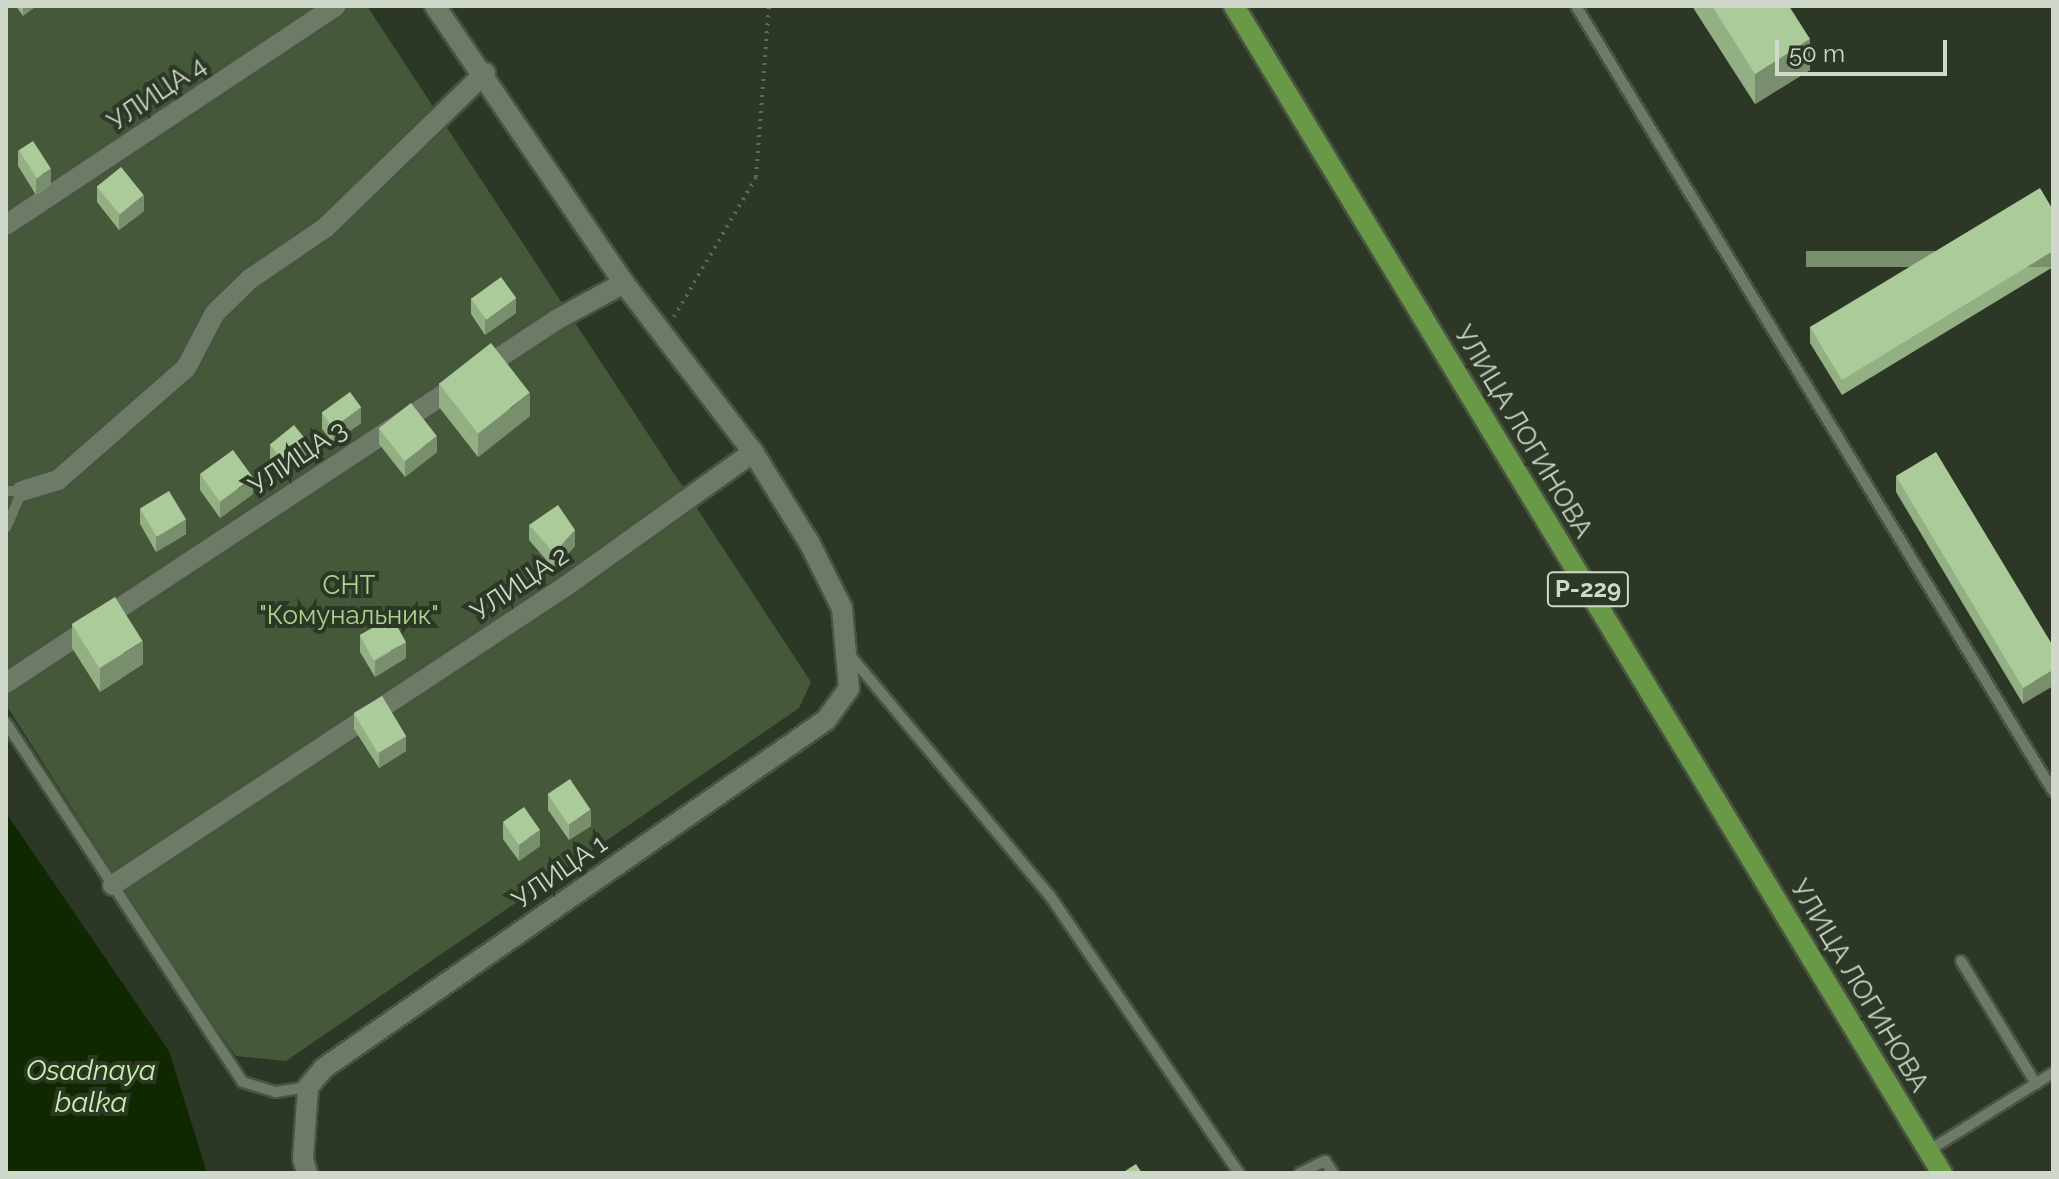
<!DOCTYPE html>
<html>
<head>
<meta charset="utf-8">
<style>
  body { margin:0 }
  #map { position:relative; width:2059px; height:1179px; overflow:hidden; background:#2c3825; font-family:Raleway,sans-serif }
  div>[style] { position:absolute }
  .green>* { inset:0; background:#45583a }
  .water>* { inset:0; background:#0f2800 }
  .path>* { height:4px; margin-top:-2px; transform-origin:0; background:repeating-linear-gradient(90deg,#616c5b 0 2px,transparent 0 8px) }
  .roads { filter:drop-shadow(2px 0 #495342) drop-shadow(-2px 0 #495342) drop-shadow(0 2px #495342) drop-shadow(0 -2px #495342) }
  .service>* { height:10px; margin:-5px; padding:0 5px; transform-origin:5px; border-radius:5px; background:#6d7b66 }
  .minor>* { height:20px; margin:-10px; padding:0 10px; transform-origin:10px; border-radius:10px; background:#6d7b66 }
  .primary>* { height:20px; margin:-10px; padding:0 10px; transform-origin:10px; border-radius:10px; background:#699847 }
  .wall>* { inset:0; background:#93af84 }
  .shaded-wall>* { inset:0; background:#788e6c; transform-origin:0 0 }
  .building>* { inset:0; background:#abcb9a; transform-origin:0 0 }
  span { translate:-50% -50%; white-space:nowrap; text-align:center; line-height:1.15; -webkit-text-stroke:8px #2c3825; paint-order:stroke }
  .shield-label span { padding:2px 6px; background:#2c3825; border:2px solid; border-radius:6px; -webkit-text-stroke-width:0 }
  .shield-label { font-size:24px; color:#d0d8cc; font-weight:700 }
  .street-label { font-size:26px; color:#d0d8cc }
  .park-label { font-size:26px; color:#a8d58f }
  .water-label { font-size:28px; color:#c6f4ad; font-style:italic }
  .frame { position:absolute; inset:0; border:8px solid #d0d8cc; pointer-events:none }
  .scale { position:absolute; left:1775px; top:40px; width:172px; height:36px; box-sizing:border-box; border:4px solid #d0d8cc; border-top:0; padding-left:10px; font-size:24px; line-height:28px; white-space:nowrap; color:#d0d8cc; -webkit-text-stroke:6px #2c3825; paint-order:stroke }
</style>
</head>
<body>
<div id="map">
  <div class="green">
    <i style="clip-path:polygon(6px 6px,367px 6px,811px 682px,799px 708px,286px 1061px,236px 1056px,188px 989px,6px 705px)"></i>
  </div>
  <div class="water">
    <i style="clip-path:polygon(6px 813px,169px 1051px,207px 1173px,6px 1173px)"></i>
  </div>
  <div class="path">
    <i style="left:674px;top:317px;width:162px;rotate:-59.6deg"></i>
    <i style="left:756px;top:177px;width:171px;rotate:-85.7deg"></i>
  </div>
  <div class="roads">
    <div class="service">
      <i style="left:1576px;top:6px;width:919px;rotate:58.72deg"></i>
      <i style="left:6px;top:491px;width:16px"></i>
      <i style="left:22px;top:491px;width:40px;rotate:113.4deg"></i>
      <i style="left:849px;top:654px;width:315px;rotate:50.3deg"></i>
      <i style="left:1050px;top:896px;width:335px;rotate:55.7deg"></i>
      <i style="left:6px;top:723px;width:430px;rotate:56.6deg"></i>
      <i style="left:243px;top:1082px;width:34px;rotate:17deg"></i>
      <i style="left:276px;top:1092px;width:32px;rotate:-9deg"></i>
      <i style="left:1961px;top:961px;width:144px;rotate:58.6deg"></i>
      <i style="left:1928px;top:1151px;width:147px;rotate:-32deg"></i>
      <i style="left:1300px;top:1173px;width:28px;rotate:-26deg"></i>
      <i style="left:1325px;top:1161px;width:14px;rotate:56deg"></i>
    </div>
    <div class="minor">
      <i style="left:6px;top:225px;width:396px;rotate:-33.6deg"></i>
      <i style="left:22px;top:491px;width:38px;rotate:-17deg"></i>
      <i style="left:58px;top:480px;width:170px;rotate:-41.2deg"></i>
      <i style="left:186px;top:368px;width:62px;rotate:-62.2deg"></i>
      <i style="left:215px;top:313px;width:49px;rotate:-44.2deg"></i>
      <i style="left:250px;top:279px;width:91px;rotate:-34.2deg"></i>
      <i style="left:325px;top:228px;width:223px;rotate:-44.1deg"></i>
      <i style="left:6px;top:683px;width:659px;rotate:-33.42deg"></i>
      <i style="left:556px;top:320px;width:77px;rotate:-28.6deg"></i>
      <i style="left:113px;top:885px;width:543px;rotate:-33.43deg"></i>
      <i style="left:566px;top:586px;width:230px;rotate:-35.6deg"></i>
      <i style="left:307px;top:1173px;width:15px;rotate:-106deg"></i>
      <i style="left:303px;top:1159px;width:72px;rotate:-86deg"></i>
      <i style="left:308px;top:1087px;width:25px;rotate:-50deg"></i>
      <i style="left:324px;top:1068px;width:611px;rotate:-34.73deg"></i>
      <i style="left:826px;top:720px;width:39px;rotate:-54deg"></i>
      <i style="left:849px;top:688px;width:80px;rotate:-95deg"></i>
      <i style="left:842px;top:608px;width:72px;rotate:-116.6deg"></i>
      <i style="left:810px;top:544px;width:108px;rotate:-121.8deg"></i>
      <i style="left:753px;top:452px;width:213px;rotate:-127.4deg"></i>
      <i style="left:624px;top:283px;width:335px;rotate:-124.3deg"></i>
    </div>
    <div class="primary">
      <i style="left:1234px;top:6px;width:1365px;rotate:58.76deg"></i>
    </div>
  </div>
  <div class="wall">
    <i style="clip-path:polygon(16px 6px,36px 6px,23px 16px)"></i>
    <i style="clip-path:polygon(1692px 6px,1789px 6px,1810px 70px,1755px 104px)"></i>
    <i style="clip-path:polygon(18px 150px,51px 185px,36px 195px,18px 166px)"></i>
    <i style="clip-path:polygon(97px 186px,144px 211px,119px 230px,97px 202px)"></i>
    <i style="clip-path:polygon(2053px 210px,2053px 267px,1842px 395px,1810px 343px,1810px 327px)"></i>
    <i style="clip-path:polygon(471px 298px,516px 313px,485px 335px,471px 314px)"></i>
    <i style="clip-path:polygon(439px 383px,530px 416px,478px 457px,439px 407px)"></i>
    <i style="clip-path:polygon(322px 413px,361px 423px,333px 443px,322px 429px)"></i>
    <i style="clip-path:polygon(379px 428px,437px 452px,405px 477px,379px 444px)"></i>
    <i style="clip-path:polygon(270px 444px,307px 457px,282px 476px,270px 460px)"></i>
    <i style="clip-path:polygon(200px 475px,253px 494px,220px 518px,200px 490px)"></i>
    <i style="clip-path:polygon(1896px 476px,2053px 646px,2023px 704px,1896px 492px)"></i>
    <i style="clip-path:polygon(140px 509px,186px 534px,156px 552px,140px 524px)"></i>
    <i style="clip-path:polygon(529px 525px,575px 546px,554px 569px,529px 540px)"></i>
    <i style="clip-path:polygon(72px 624px,143px 664px,100px 692px,72px 648px)"></i>
    <i style="clip-path:polygon(360px 636px,406px 658px,375px 677px,360px 652px)"></i>
    <i style="clip-path:polygon(354px 713px,406px 751px,379px 768px,354px 729px)"></i>
    <i style="clip-path:polygon(548px 794px,591px 826px,569px 840px,548px 810px)"></i>
    <i style="clip-path:polygon(503px 823px,540px 846px,519px 861px,503px 839px)"></i>
  </div>
  <div class="shaded-wall">
    <i style="clip-path:polygon(23px 6px,36px 6px,23px 16px)"></i>
    <i style="clip-path:polygon(1810px 39px,1810px 70px,1755px 104px,1755px 74px)"></i>
    <i style="clip-path:polygon(51px 169px,51px 185px,36px 195px,36px 179px)"></i>
    <i style="clip-path:polygon(144px 195px,144px 211px,119px 230px,119px 214px)"></i>
    <i style="left:2053px;top:251px;width:16px;height:247px;rotate:90deg"></i>
    <i style="clip-path:polygon(516px 298px,516px 313px,485px 335px,485px 319px)"></i>
    <i style="clip-path:polygon(530px 393px,530px 416px,478px 457px,478px 434px)"></i>
    <i style="clip-path:polygon(361px 407px,361px 423px,333px 443px,333px 427px)"></i>
    <i style="clip-path:polygon(437px 436px,437px 452px,405px 477px,405px 461px)"></i>
    <i style="clip-path:polygon(307px 441px,307px 457px,282px 476px,282px 460px)"></i>
    <i style="clip-path:polygon(253px 478px,253px 494px,220px 518px,220px 502px)"></i>
    <i style="clip-path:polygon(186px 519px,186px 534px,156px 552px,156px 536px)"></i>
    <i style="clip-path:polygon(575px 530px,575px 546px,554px 569px,554px 553px)"></i>
    <i style="clip-path:polygon(143px 641px,143px 664px,100px 692px,100px 668px)"></i>
    <i style="clip-path:polygon(406px 642px,406px 658px,375px 677px,375px 661px)"></i>
    <i style="clip-path:polygon(2053px 670px,2053px 686px,2023px 704px,2023px 688px)"></i>
    <i style="clip-path:polygon(406px 736px,406px 751px,379px 768px,379px 752px)"></i>
    <i style="clip-path:polygon(591px 810px,591px 826px,569px 840px,569px 824px)"></i>
    <i style="clip-path:polygon(540px 830px,540px 846px,519px 861px,519px 845px)"></i>
  </div>
  <div class="building">
    <i style="clip-path:polygon(1712px 6px,1789px 6px,1810px 39px,1755px 74px)"></i>
    <i style="left:33px;top:141px;width:33px;height:17px;rotate:57deg"></i>
    <i style="left:121px;top:167px;width:36px;height:31px;rotate:51deg"></i>
    <i style="clip-path:polygon(2040px 188px,2053px 210px,2053px 251px,1842px 380px,1810px 327px)"></i>
    <i style="left:501px;top:277px;width:26px;height:37px;rotate:54deg"></i>
    <i style="left:491px;top:343px;width:63px;height:66px;rotate:52deg"></i>
    <i style="left:350px;top:392px;width:19px;height:35px;rotate:54deg"></i>
    <i style="left:411px;top:403px;width:42px;height:41px;rotate:52deg"></i>
    <i style="left:294px;top:425px;width:21px;height:31px;rotate:51deg"></i>
    <i style="left:233px;top:450px;width:34px;height:41px;rotate:54deg"></i>
    <i style="clip-path:polygon(1936px 452px,2053px 646px,2053px 670px,2023px 688px,1896px 476px)"></i>
    <i style="left:169px;top:491px;width:33px;height:34px;rotate:59deg"></i>
    <i style="clip-path:polygon(558px 505px,575px 530px,554px 553px,529px 525px)"></i>
    <i style="left:115px;top:597px;width:52px;height:51px;rotate:58deg"></i>
    <i style="left:392px;top:617px;width:29px;height:37px;rotate:61deg"></i>
    <i style="left:382px;top:696px;width:47px;height:33px;rotate:59deg"></i>
    <i style="left:570px;top:779px;width:37px;height:27px;rotate:56deg"></i>
    <i style="left:524px;top:807px;width:28px;height:26px;rotate:55deg"></i>
    <i style="clip-path:polygon(1136px 1164px,1142px 1173px,1122px 1173px)"></i>
  </div>
  <div class="shield-label">
    <span style="left:1588px;top:589px">Р-229</span>
  </div>
  <div class="street-label">
    <span style="left:157px;top:94px;rotate:-34deg">УЛИЦА 4</span>
    <span style="left:1523px;top:432px;rotate:59deg">УЛИЦА ЛОГИНОВА</span>
    <span style="left:298px;top:458px;rotate:-34deg">УЛИЦА 3</span>
    <span style="left:520px;top:584px;rotate:-34deg">УЛИЦА 2</span>
    <span style="left:560px;top:872px;rotate:-35deg">УЛИЦА 1</span>
    <span style="left:1859px;top:986px;rotate:59deg">УЛИЦА ЛОГИНОВА</span>
  </div>
  <div class="park-label">
    <span style="left:349px;top:601px">СНТ<br>"Комунальник"</span>
  </div>
  <div class="water-label">
    <span style="left:91px;top:1087px">Osadnaya<br>balka</span>
  </div>
  <div class="frame"></div>
  <div class="scale">50 m</div>
</div>
</body>
</html>
